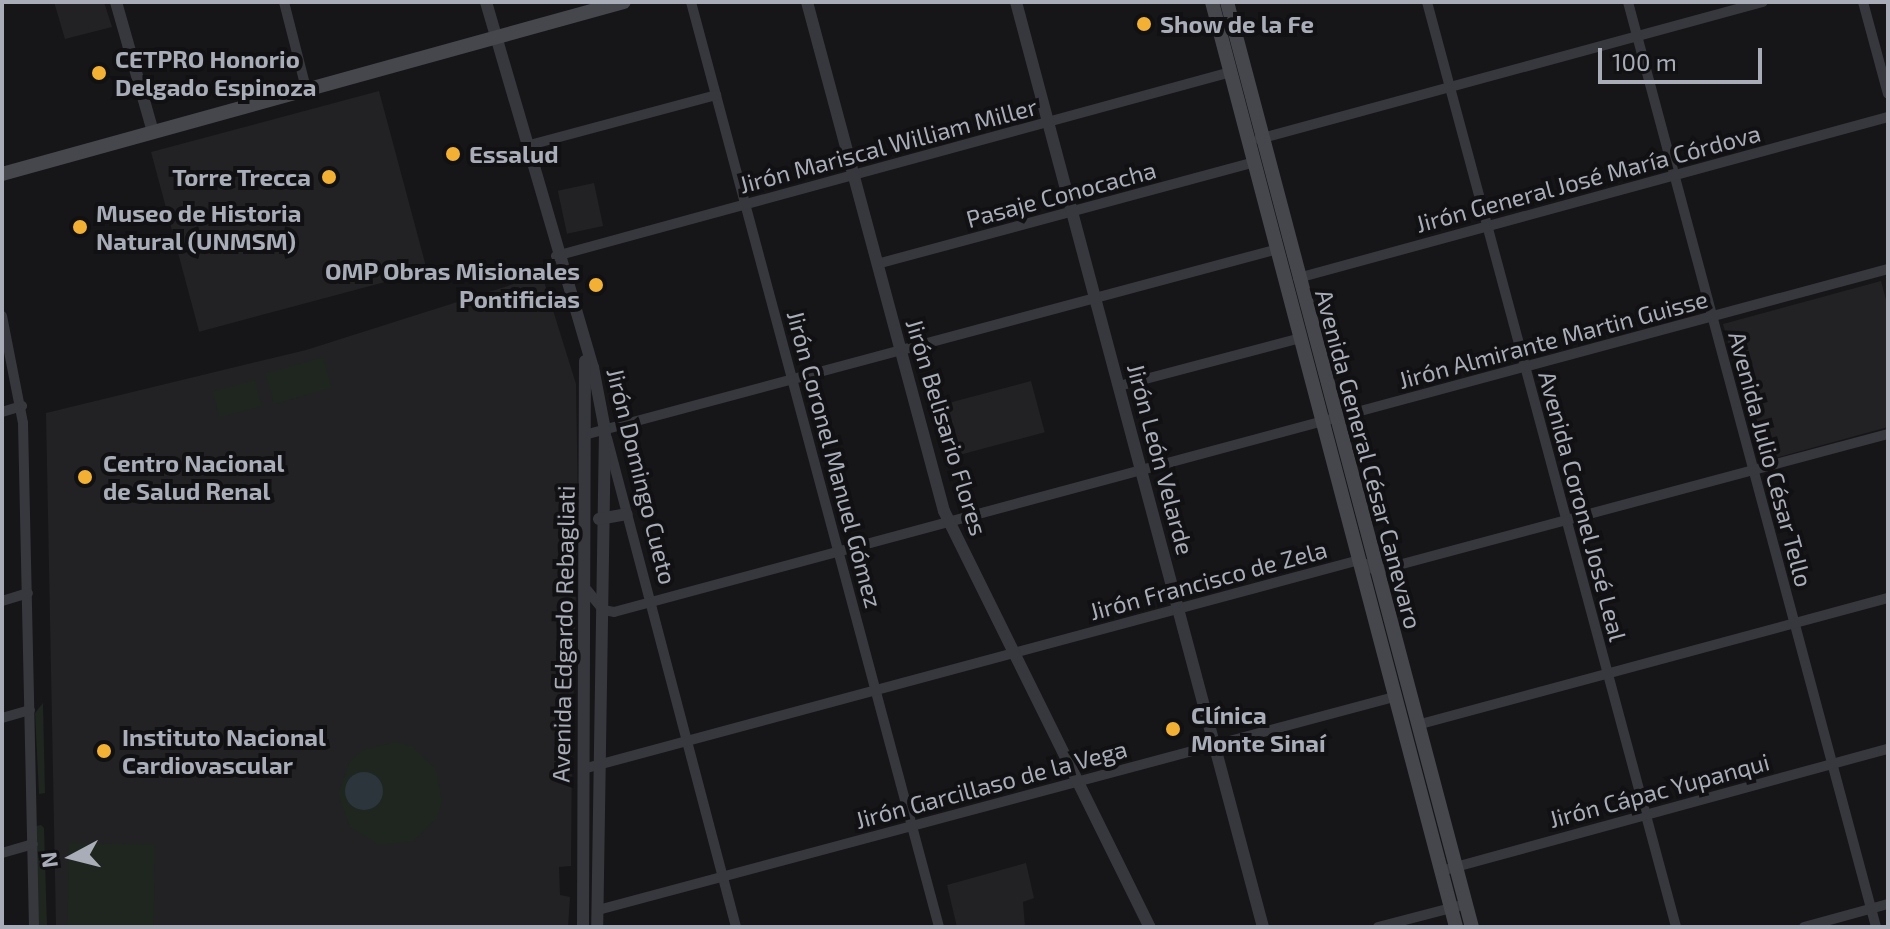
<!DOCTYPE html>
<html>
<head>
<meta charset="utf-8">
<style>
  body { margin:0 }
  #map { position:relative; width:1890px; height:929px; overflow:hidden; background:#161618; font-family:"Exo 2",sans-serif }
  div>[style] { position:absolute }
  .built>* { inset:0; background:#222225; transform-origin:0 0 }
  .green>* { inset:0; background:#1e261f; transform-origin:0 0 }
  .water>* { inset:0; background:#2c353c }
  .round { border-radius:50% }
  .minor>* { height:10px; margin:-5px; padding:0 5px; transform-origin:5px; border-radius:5px; background:#37383d }
  .tertiary>* { height:12px; margin:-6px; padding:0 6px; transform-origin:6px; border-radius:6px; background:#37383d }
  .secondary>* { height:14px; margin:-7px; padding:0 7px; transform-origin:7px; border-radius:7px; background:#45474d }
  .dots>* { width:22px; height:22px; translate:-50% -50%; box-sizing:border-box; border:4px solid #111113; border-radius:50% }
  span { translate:-50% -50%; white-space:nowrap; text-align:center; line-height:1.15; -webkit-text-stroke:8px #111113; paint-order:stroke }
  .poi-label { font-size:24px; color:#a8adb8; font-weight:700 }
  .left { translate:0 -50%; text-align:left }
  .right { translate:-100% -50%; text-align:right }
  .street-label { font-size:24px; color:#a8adb8 }
  .frame { position:absolute; inset:0; border:4px solid #a8adb8; pointer-events:none }
  .north { position:absolute; left:32px; top:817px; width:80px; height:80px; -webkit-text-stroke:6px #111113; paint-order:stroke; rotate:263deg; font-size:22px; font-weight:700; line-height:32px; text-align:center; color:#a8adb8 }
  .north::after { content:''; display:block; margin:auto; width:28px; height:36px; background:#a8adb8; clip-path:polygon(50% 0,100% 100%,50% 72%,0 100%) }
  .scale { position:absolute; left:1598px; top:48px; width:164px; height:36px; box-sizing:border-box; border:4px solid #a8adb8; border-top:0; padding-left:10px; font-size:24px; line-height:28px; white-space:nowrap; color:#a8adb8; -webkit-text-stroke:6px #111113; paint-order:stroke }
</style>
</head>
<body>
<div id="map">
  <div class="built">
    <i style="clip-path:polygon(54px 2px,104px 2px,112px 27px,65px 39px)"></i>
    <i style="left:379px;top:91px;width:186px;height:236px;rotate:75deg"></i>
    <i style="left:594px;top:183px;width:44px;height:37px;rotate:78deg"></i>
    <i style="clip-path:polygon(542px 275px,576px 384px,578px 505px,570px 506px,569px 542px,577px 543px,573px 722px,559px 723px,558px 749px,572px 749px,571px 866px,559px 867px,560px 895px,570px 897px,568px 927px,56px 927px,46px 413px,306px 350px)"></i>
    <i style="clip-path:polygon(1881px 281px,1888px 307px,1888px 427px,1761px 462px,1723px 324px)"></i>
    <i style="left:1031px;top:381px;width:53px;height:99px;rotate:75deg"></i>
    <i style="clip-path:polygon(1026px 863px,1034px 898px,1023px 902px,1025px 927px,957px 927px,947px 885px)"></i>
  </div>
  <div class="green">
    <i style="left:323px;top:357px;width:32px;height:60px;rotate:74deg"></i>
    <i style="left:255px;top:380px;width:27px;height:44px;rotate:75deg"></i>
    <i style="clip-path:polygon(43px 703px,45px 793px,39px 794px,35px 713px)"></i>
    <i style="clip-path:polygon(395px 742px,412px 746px,436px 769px,442px 802px,437px 818px,413px 841px,379px 845px,350px 827px,338px 794px,350px 761px,363px 750px)"></i>
    <i style="clip-path:polygon(41px 825px,44px 828px,47px 927px,38px 927px,36px 826px)"></i>
    <i style="left:69px;top:843px;width:86px;height:84px;rotate:1deg"></i>
  </div>
  <div class="water">
    <i class="round" style="left:345px;top:772px;width:38px;height:38px"></i>
  </div>
  <div class="minor">
    <i style="left:284px;top:2px;width:93px;rotate:75.7deg"></i>
    <i style="left:691px;top:2px;width:958px;rotate:74.99deg"></i>
    <i style="left:1427px;top:2px;width:958px;rotate:74.93deg"></i>
    <i style="left:1628px;top:2px;width:958px;rotate:74.99deg"></i>
    <i style="left:1863px;top:2px;width:95px;rotate:74.8deg"></i>
    <i style="left:1259px;top:139px;width:522px;rotate:-15.21deg"></i>
    <i style="left:526px;top:146px;width:197px;rotate:-15deg"></i>
    <i style="left:556px;top:256px;width:700px;rotate:-15.25deg"></i>
    <i style="left:877px;top:264px;width:392px;rotate:-15.1deg"></i>
    <i style="left:1298px;top:278px;width:612px;rotate:-15.26deg"></i>
    <i style="left:2px;top:316px;width:109px;rotate:78.9deg"></i>
    <i style="left:23px;top:423px;width:504px;rotate:88.75deg"></i>
    <i style="left:1119px;top:386px;width:188px;rotate:-14.8deg"></i>
    <i style="left:2px;top:412px;width:21px;rotate:-17deg"></i>
    <i style="left:588px;top:434px;width:714px;rotate:-15.01deg"></i>
    <i style="left:607px;top:438px;width:506px;rotate:75.22deg"></i>
    <i style="left:587px;top:590px;width:26px;rotate:51deg"></i>
    <i style="left:603px;top:610px;width:11px;rotate:10deg"></i>
    <i style="left:614px;top:612px;width:1319px;rotate:-15.07deg"></i>
    <i style="left:2px;top:601px;width:27px;rotate:-17deg"></i>
    <i style="left:2px;top:718px;width:29px;rotate:-16deg"></i>
    <i style="left:1417px;top:725px;width:488px;rotate:-15.1deg"></i>
    <i style="left:583px;top:769px;width:804px;rotate:-15.07deg"></i>
    <i style="left:1359px;top:560px;width:20px;rotate:33deg"></i>
    <i style="left:1376px;top:571px;width:530px;rotate:-14.98deg"></i>
    <i style="left:2px;top:853px;width:32px;rotate:-16deg"></i>
    <i style="left:1441px;top:871px;width:463px;rotate:-15.3deg"></i>
    <i style="left:598px;top:910px;width:824px;rotate:-14.98deg"></i>
    <i style="left:1378px;top:927px;width:91px;rotate:-14.6deg"></i>
    <i style="left:1804px;top:927px;width:87px;rotate:-15.3deg"></i>
  </div>
  <div class="tertiary">
    <i style="left:116px;top:2px;width:135px;rotate:74.1deg"></i>
    <i style="left:486px;top:2px;width:380px;rotate:73.7deg"></i>
    <i style="left:593px;top:367px;width:64px;rotate:79.2deg"></i>
    <i style="left:605px;top:430px;width:497px;rotate:90.9deg"></i>
    <i style="left:807px;top:2px;width:527px;rotate:74.94deg"></i>
    <i style="left:944px;top:511px;width:464px;rotate:63.7deg"></i>
    <i style="left:1016px;top:2px;width:957px;rotate:75.05deg"></i>
    <i style="left:599px;top:519px;width:28px;rotate:-10deg"></i>
    <i style="left:583px;top:927px;width:566px;rotate:-89.8deg"></i>
  </div>
  <div class="secondary">
    <i style="left:1212px;top:2px;width:957px;rotate:75.22deg"></i>
    <i style="left:1227px;top:2px;width:957px;rotate:75.17deg"></i>
    <i style="left:2px;top:174px;width:645px;rotate:-15.46deg"></i>
  </div>
  <div class="dots">
    <i style="left:1144px;top:24px;background:#f2b134"></i>
    <i style="left:99px;top:73px;background:#f2b134"></i>
    <i style="left:453px;top:154px;background:#f2b134"></i>
    <i style="left:329px;top:177px;background:#f2b134"></i>
    <i style="left:80px;top:227px;background:#f2b134"></i>
    <i style="left:596px;top:285px;background:#f2b134"></i>
    <i style="left:85px;top:477px;background:#f2b134"></i>
    <i style="left:1173px;top:729px;background:#f2b134"></i>
    <i style="left:104px;top:751px;background:#f2b134"></i>
  </div>
  <div class="poi-label">
    <span class="left" style="left:1160px;top:24px">Show de la Fe</span>
    <span class="left" style="left:115px;top:73px">CETPRO Honorio<br>Delgado Espinoza</span>
    <span class="left" style="left:469px;top:154px">Essalud</span>
    <span class="right" style="left:311px;top:177px">Torre Trecca</span>
    <span class="left" style="left:96px;top:227px">Museo de Historia<br>Natural (UNMSM)</span>
    <span class="right" style="left:580px;top:285px">OMP Obras Misionales<br>Pontificias</span>
    <span class="left" style="left:103px;top:477px">Centro Nacional<br>de Salud Renal</span>
    <span class="left" style="left:1191px;top:729px">Clínica<br>Monte Sinaí</span>
    <span class="left" style="left:122px;top:751px">Instituto Nacional<br>Cardiovascular</span>
  </div>
  <div class="street-label">
    <span style="left:888px;top:145px;rotate:-15deg">Jirón Mariscal William Miller</span>
    <span style="left:1588px;top:178px;rotate:-15deg">Jirón General José María Córdova</span>
    <span style="left:1061px;top:194px;rotate:-15deg">Pasaje Conocacha</span>
    <span style="left:1553px;top:339px;rotate:-15deg">Jirón Almirante Martin Guisse</span>
    <span style="left:947px;top:427px;rotate:73deg">Jirón Belisario Flores</span>
    <span style="left:835px;top:459px;rotate:75deg">Jirón Coronel Manuel Gómez</span>
    <span style="left:1161px;top:459px;rotate:75deg">Jirón León Velarde</span>
    <span style="left:1369px;top:459px;rotate:75deg">Avenida General César Canevaro</span>
    <span style="left:1771px;top:459px;rotate:75deg">Avenida Julio César Tello</span>
    <span style="left:642px;top:476px;rotate:76deg">Jirón Domingo Cueto</span>
    <span style="left:1583px;top:506px;rotate:75deg">Avenida Coronel José Leal</span>
    <span style="left:1208px;top:580px;rotate:-15deg">Jirón Francisco de Zela</span>
    <span style="left:563px;top:634px;rotate:-89deg">Avenida Edgardo Rebagliati</span>
    <span style="left:991px;top:784px;rotate:-15deg">Jirón Garcillaso de la Vega</span>
    <span style="left:1659px;top:790px;rotate:-15deg">Jirón Cápac Yupanqui</span>
  </div>
  <div class="frame"></div>
  <div class="north">N</div>
  <div class="scale">100 m</div>
</div>
</body>
</html>
